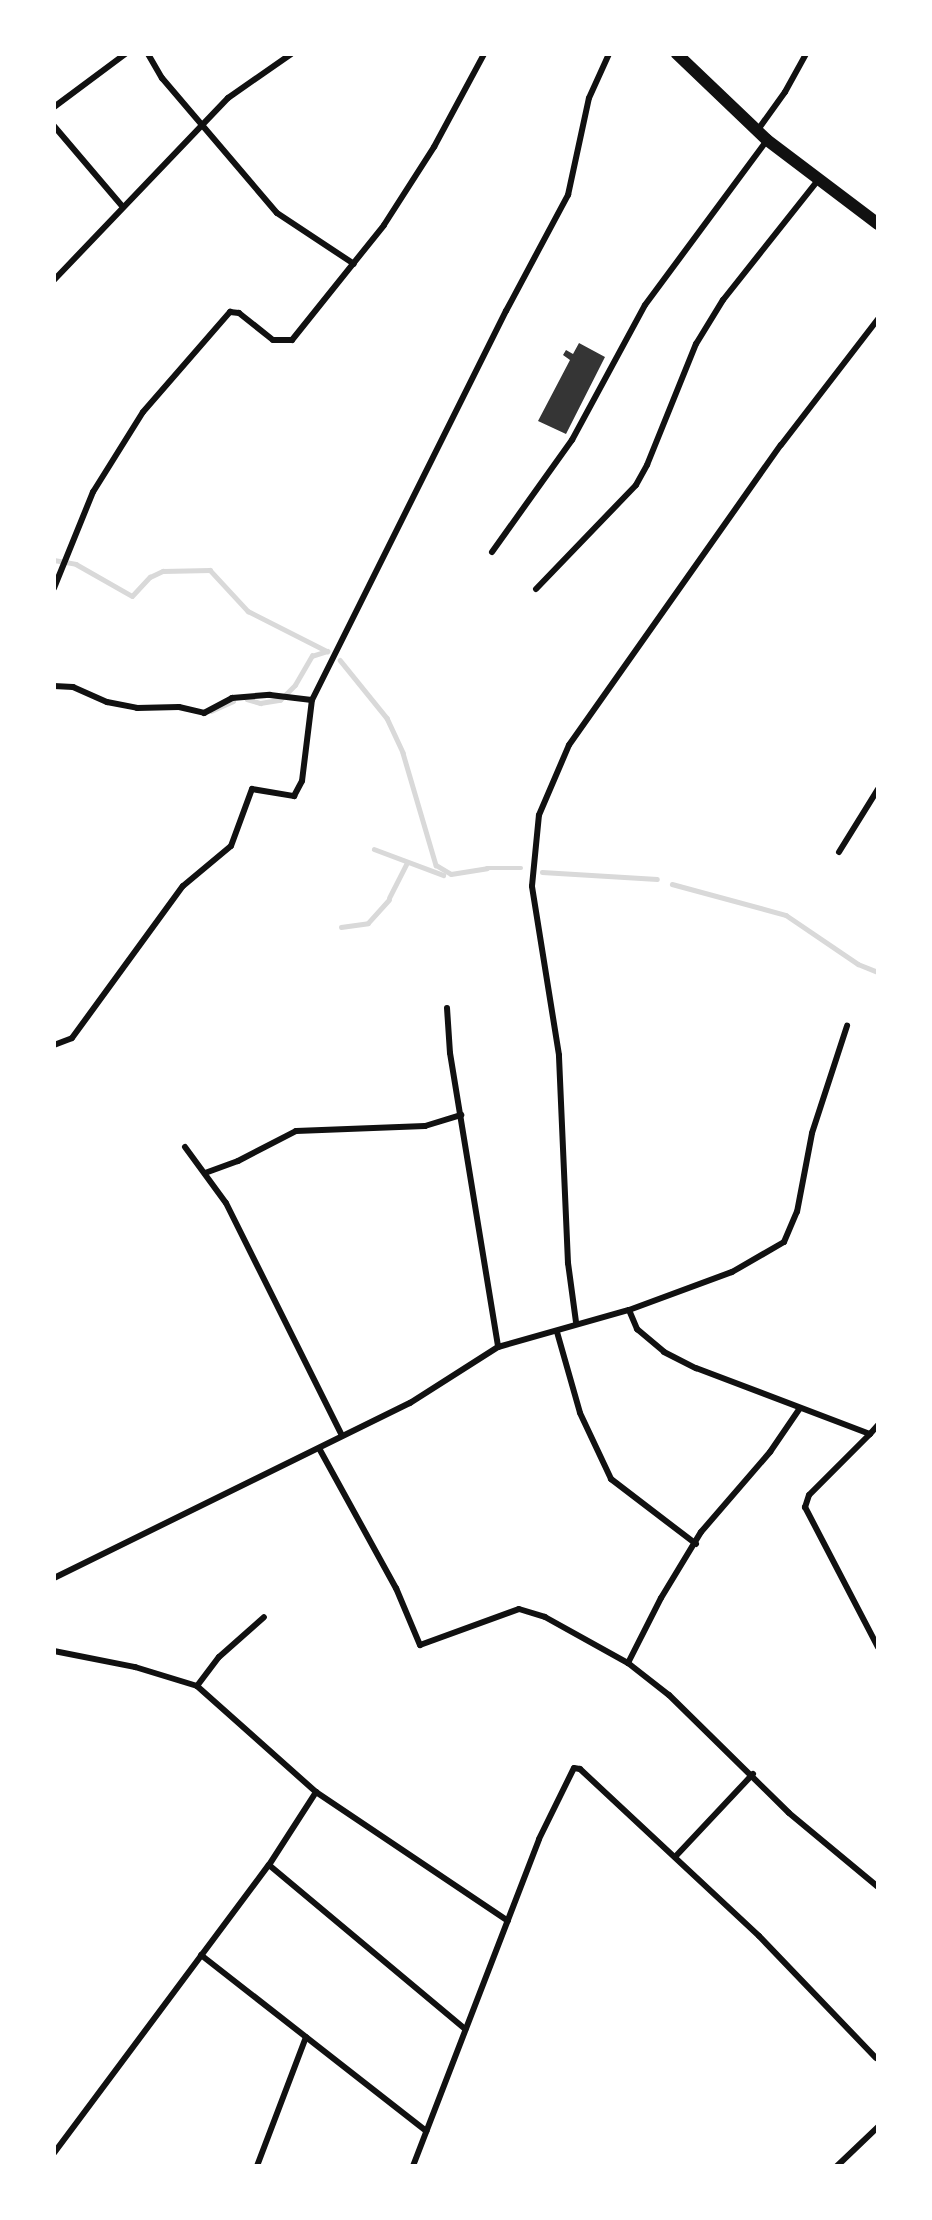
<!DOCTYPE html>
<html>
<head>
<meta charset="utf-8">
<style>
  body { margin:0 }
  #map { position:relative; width:932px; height:2220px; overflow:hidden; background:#fff; font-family:"Noto Serif",serif }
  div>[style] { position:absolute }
  .stream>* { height:4.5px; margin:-2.25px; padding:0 2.25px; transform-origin:2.25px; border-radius:2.25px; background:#d9d9d9 }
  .building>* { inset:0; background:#353535 }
  .minor>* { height:6px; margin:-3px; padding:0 3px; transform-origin:3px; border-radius:3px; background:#111 }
  .secondary>* { height:12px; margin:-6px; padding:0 6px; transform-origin:6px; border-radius:6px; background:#111 }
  span { translate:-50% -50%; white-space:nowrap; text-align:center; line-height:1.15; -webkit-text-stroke:6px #fff; paint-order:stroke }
  .frame { position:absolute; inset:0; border:56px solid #fff; pointer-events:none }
</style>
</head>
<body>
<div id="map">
  <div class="stream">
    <i style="left:54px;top:560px;width:22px;rotate:10deg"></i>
    <i style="left:76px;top:564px;width:64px;rotate:29.7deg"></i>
    <i style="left:132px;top:596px;width:26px;rotate:-47deg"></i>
    <i style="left:150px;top:577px;width:14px;rotate:-25deg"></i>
    <i style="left:163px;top:571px;width:47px;rotate:-1.2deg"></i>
    <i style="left:210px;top:570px;width:56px;rotate:47.2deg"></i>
    <i style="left:248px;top:611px;width:89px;rotate:26.9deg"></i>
    <i style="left:340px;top:660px;width:75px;rotate:51deg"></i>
    <i style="left:387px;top:718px;width:38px;rotate:65deg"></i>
    <i style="left:403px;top:753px;width:117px;rotate:73.6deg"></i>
    <i style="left:436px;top:865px;width:17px;rotate:31deg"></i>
    <i style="left:451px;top:874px;width:36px;rotate:-9deg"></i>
    <i style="left:487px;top:868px;width:34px"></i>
    <i style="left:247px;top:699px;width:14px;rotate:17deg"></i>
    <i style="left:260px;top:703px;width:20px;rotate:-9deg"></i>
    <i style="left:280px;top:700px;width:21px;rotate:-45deg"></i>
    <i style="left:295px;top:685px;width:34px;rotate:-60deg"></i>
    <i style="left:312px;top:656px;width:16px;rotate:-18deg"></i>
    <i style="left:211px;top:711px;width:24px;rotate:-24deg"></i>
    <i style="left:374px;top:849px;width:74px;rotate:20.6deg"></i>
    <i style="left:542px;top:872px;width:115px;rotate:3.5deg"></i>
    <i style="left:672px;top:884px;width:118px;rotate:15.2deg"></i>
    <i style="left:786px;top:915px;width:87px;rotate:34.2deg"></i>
    <i style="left:858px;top:964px;width:22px;rotate:22deg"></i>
    <i style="left:389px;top:898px;width:39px;rotate:-63deg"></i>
    <i style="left:341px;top:927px;width:27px;rotate:-8deg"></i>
    <i style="left:368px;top:923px;width:31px;rotate:-48deg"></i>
  </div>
  <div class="building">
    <i style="clip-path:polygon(579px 343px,605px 357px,566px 434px,538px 421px,570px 360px,563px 355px,566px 350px,573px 354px)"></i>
  </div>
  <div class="minor">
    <i style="left:148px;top:54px;width:28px;rotate:60deg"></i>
    <i style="left:162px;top:78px;width:177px;rotate:49.6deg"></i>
    <i style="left:277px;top:213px;width:92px;rotate:33.5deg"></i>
    <i style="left:54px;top:107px;width:89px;rotate:-36.7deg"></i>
    <i style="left:54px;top:126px;width:105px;rotate:49.6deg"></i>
    <i style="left:757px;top:131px;width:48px;rotate:-54.3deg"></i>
    <i style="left:785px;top:92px;width:43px;rotate:-61.1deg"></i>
    <i style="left:54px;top:280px;width:252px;rotate:-46.3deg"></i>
    <i style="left:228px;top:98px;width:77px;rotate:-34.9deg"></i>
    <i style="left:492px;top:552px;width:138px;rotate:-54.5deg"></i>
    <i style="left:572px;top:440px;width:153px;rotate:-61.6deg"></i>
    <i style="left:645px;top:305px;width:205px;rotate:-53.5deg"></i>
    <i style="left:54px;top:588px;width:104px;rotate:-67.9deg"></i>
    <i style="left:93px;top:492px;width:94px;rotate:-58deg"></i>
    <i style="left:143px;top:412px;width:133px;rotate:-49deg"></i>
    <i style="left:230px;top:312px;width:9px;rotate:6deg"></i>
    <i style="left:239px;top:313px;width:43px;rotate:38.5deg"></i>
    <i style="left:273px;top:340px;width:19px"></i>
    <i style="left:292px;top:340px;width:147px;rotate:-51.3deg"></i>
    <i style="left:384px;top:225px;width:93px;rotate:-57.3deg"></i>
    <i style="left:434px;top:147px;width:106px;rotate:-61.7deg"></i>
    <i style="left:536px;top:589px;width:144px;rotate:-46.1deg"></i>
    <i style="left:636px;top:485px;width:23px;rotate:-61deg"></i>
    <i style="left:647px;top:465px;width:131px;rotate:-68deg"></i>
    <i style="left:696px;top:344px;width:52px;rotate:-58.5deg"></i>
    <i style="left:723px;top:300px;width:154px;rotate:-51.6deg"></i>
    <i style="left:54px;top:686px;width:19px;rotate:3deg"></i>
    <i style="left:73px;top:687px;width:37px;rotate:24deg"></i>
    <i style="left:107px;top:702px;width:31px;rotate:11deg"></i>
    <i style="left:137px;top:708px;width:42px;rotate:-1.4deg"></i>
    <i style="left:179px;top:707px;width:26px;rotate:13deg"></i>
    <i style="left:204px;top:713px;width:32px;rotate:-28deg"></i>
    <i style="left:232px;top:698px;width:38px;rotate:-5deg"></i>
    <i style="left:270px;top:695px;width:42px;rotate:6.8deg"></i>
    <i style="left:839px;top:852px;width:74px;rotate:-58.2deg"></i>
    <i style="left:447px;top:1008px;width:45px;rotate:86.2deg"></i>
    <i style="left:450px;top:1053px;width:298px;rotate:80.7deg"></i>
    <i style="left:54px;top:1045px;width:19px;rotate:-21deg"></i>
    <i style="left:72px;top:1038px;width:188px;rotate:-53.9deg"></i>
    <i style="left:183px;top:886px;width:62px;rotate:-39.8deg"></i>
    <i style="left:231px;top:846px;width:61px;rotate:-69.8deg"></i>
    <i style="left:252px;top:789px;width:43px;rotate:9.5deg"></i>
    <i style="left:294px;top:796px;width:17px;rotate:-62deg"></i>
    <i style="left:302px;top:781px;width:82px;rotate:-83deg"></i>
    <i style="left:312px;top:700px;width:435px;rotate:-63.5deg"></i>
    <i style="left:506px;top:311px;width:132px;rotate:-61.9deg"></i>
    <i style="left:568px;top:195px;width:99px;rotate:-77.8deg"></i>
    <i style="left:589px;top:98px;width:48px;rotate:-65.6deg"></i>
    <i style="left:185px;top:1147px;width:69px;rotate:53.8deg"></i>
    <i style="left:226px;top:1203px;width:260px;rotate:63.5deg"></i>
    <i style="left:205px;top:1173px;width:35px;rotate:-20deg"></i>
    <i style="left:238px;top:1161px;width:65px;rotate:-27.3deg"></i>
    <i style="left:296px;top:1131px;width:129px;rotate:-2.2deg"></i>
    <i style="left:425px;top:1126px;width:38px;rotate:-17deg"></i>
    <i style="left:629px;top:1310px;width:110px;rotate:-20.3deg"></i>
    <i style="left:732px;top:1272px;width:60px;rotate:-30deg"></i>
    <i style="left:784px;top:1242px;width:33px;rotate:-67deg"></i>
    <i style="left:797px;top:1212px;width:80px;rotate:-79.2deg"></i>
    <i style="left:812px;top:1133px;width:113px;rotate:-71.9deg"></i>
    <i style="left:576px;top:1322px;width:60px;rotate:-97.7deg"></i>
    <i style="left:568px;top:1263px;width:208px;rotate:-92.5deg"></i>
    <i style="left:559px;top:1055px;width:171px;rotate:-99.1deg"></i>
    <i style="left:532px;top:886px;width:71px;rotate:-84.4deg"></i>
    <i style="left:539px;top:815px;width:76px;rotate:-66.8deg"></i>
    <i style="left:569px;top:745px;width:367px;rotate:-54.8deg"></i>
    <i style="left:781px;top:445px;width:159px;rotate:-52.4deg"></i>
    <i style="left:557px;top:1332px;width:84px;rotate:74.1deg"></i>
    <i style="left:580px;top:1413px;width:73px;rotate:64.8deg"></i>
    <i style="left:611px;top:1479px;width:107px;rotate:37.4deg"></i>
    <i style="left:870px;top:1434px;width:12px;rotate:-48deg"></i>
    <i style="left:320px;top:1450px;width:158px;rotate:61.2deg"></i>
    <i style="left:396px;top:1588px;width:62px;rotate:67.2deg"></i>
    <i style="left:420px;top:1645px;width:105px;rotate:-20deg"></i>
    <i style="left:519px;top:1609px;width:27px;rotate:17deg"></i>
    <i style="left:545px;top:1617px;width:95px;rotate:29deg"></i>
    <i style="left:628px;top:1663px;width:52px;rotate:38deg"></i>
    <i style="left:669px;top:1695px;width:168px;rotate:44.5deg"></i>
    <i style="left:789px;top:1813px;width:116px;rotate:39.7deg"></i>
    <i style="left:54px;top:1578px;width:397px;rotate:-26.2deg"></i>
    <i style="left:410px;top:1403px;width:104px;rotate:-32.5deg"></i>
    <i style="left:498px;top:1347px;width:136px;rotate:-15.8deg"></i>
    <i style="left:629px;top:1310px;width:21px;rotate:67deg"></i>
    <i style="left:637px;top:1329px;width:35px;rotate:40deg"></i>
    <i style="left:664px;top:1352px;width:36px;rotate:27deg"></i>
    <i style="left:696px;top:1368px;width:186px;rotate:20.8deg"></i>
    <i style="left:870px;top:1434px;width:86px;rotate:135deg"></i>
    <i style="left:809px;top:1495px;width:13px;rotate:108deg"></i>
    <i style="left:805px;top:1507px;width:158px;rotate:62.5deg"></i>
    <i style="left:54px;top:1651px;width:83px;rotate:11.2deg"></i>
    <i style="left:135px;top:1667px;width:65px;rotate:17deg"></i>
    <i style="left:197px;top:1686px;width:159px;rotate:41.7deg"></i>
    <i style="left:316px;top:1792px;width:231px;rotate:33.9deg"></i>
    <i style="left:628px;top:1663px;width:73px;rotate:-63.1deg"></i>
    <i style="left:661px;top:1598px;width:77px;rotate:-58.8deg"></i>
    <i style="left:701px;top:1532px;width:106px;rotate:-49.2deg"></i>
    <i style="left:770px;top:1452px;width:53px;rotate:-55.7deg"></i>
    <i style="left:197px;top:1686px;width:36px;rotate:-53deg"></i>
    <i style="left:219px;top:1657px;width:60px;rotate:-41.6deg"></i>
    <i style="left:675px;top:1857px;width:114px;rotate:-46.8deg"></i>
    <i style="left:269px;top:1865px;width:256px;rotate:39.9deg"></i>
    <i style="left:201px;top:1955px;width:286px;rotate:38deg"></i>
    <i style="left:54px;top:2153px;width:359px;rotate:-53.3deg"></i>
    <i style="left:269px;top:1865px;width:87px;rotate:-57.2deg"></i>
    <i style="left:257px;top:2166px;width:138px;rotate:-69.2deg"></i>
    <i style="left:413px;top:2166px;width:350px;rotate:-68.9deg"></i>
    <i style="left:539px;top:1839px;width:79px;rotate:-63.8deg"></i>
    <i style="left:574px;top:1768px;width:6px;rotate:9deg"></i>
    <i style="left:580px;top:1769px;width:245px;rotate:43deg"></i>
    <i style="left:759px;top:1936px;width:169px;rotate:46.2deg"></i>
    <i style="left:837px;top:2166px;width:57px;rotate:-43.6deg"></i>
  </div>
  <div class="secondary">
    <i style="left:677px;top:54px;width:124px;rotate:43.7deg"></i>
    <i style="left:767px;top:140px;width:139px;rotate:37.1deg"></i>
  </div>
  <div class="frame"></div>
</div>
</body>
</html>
